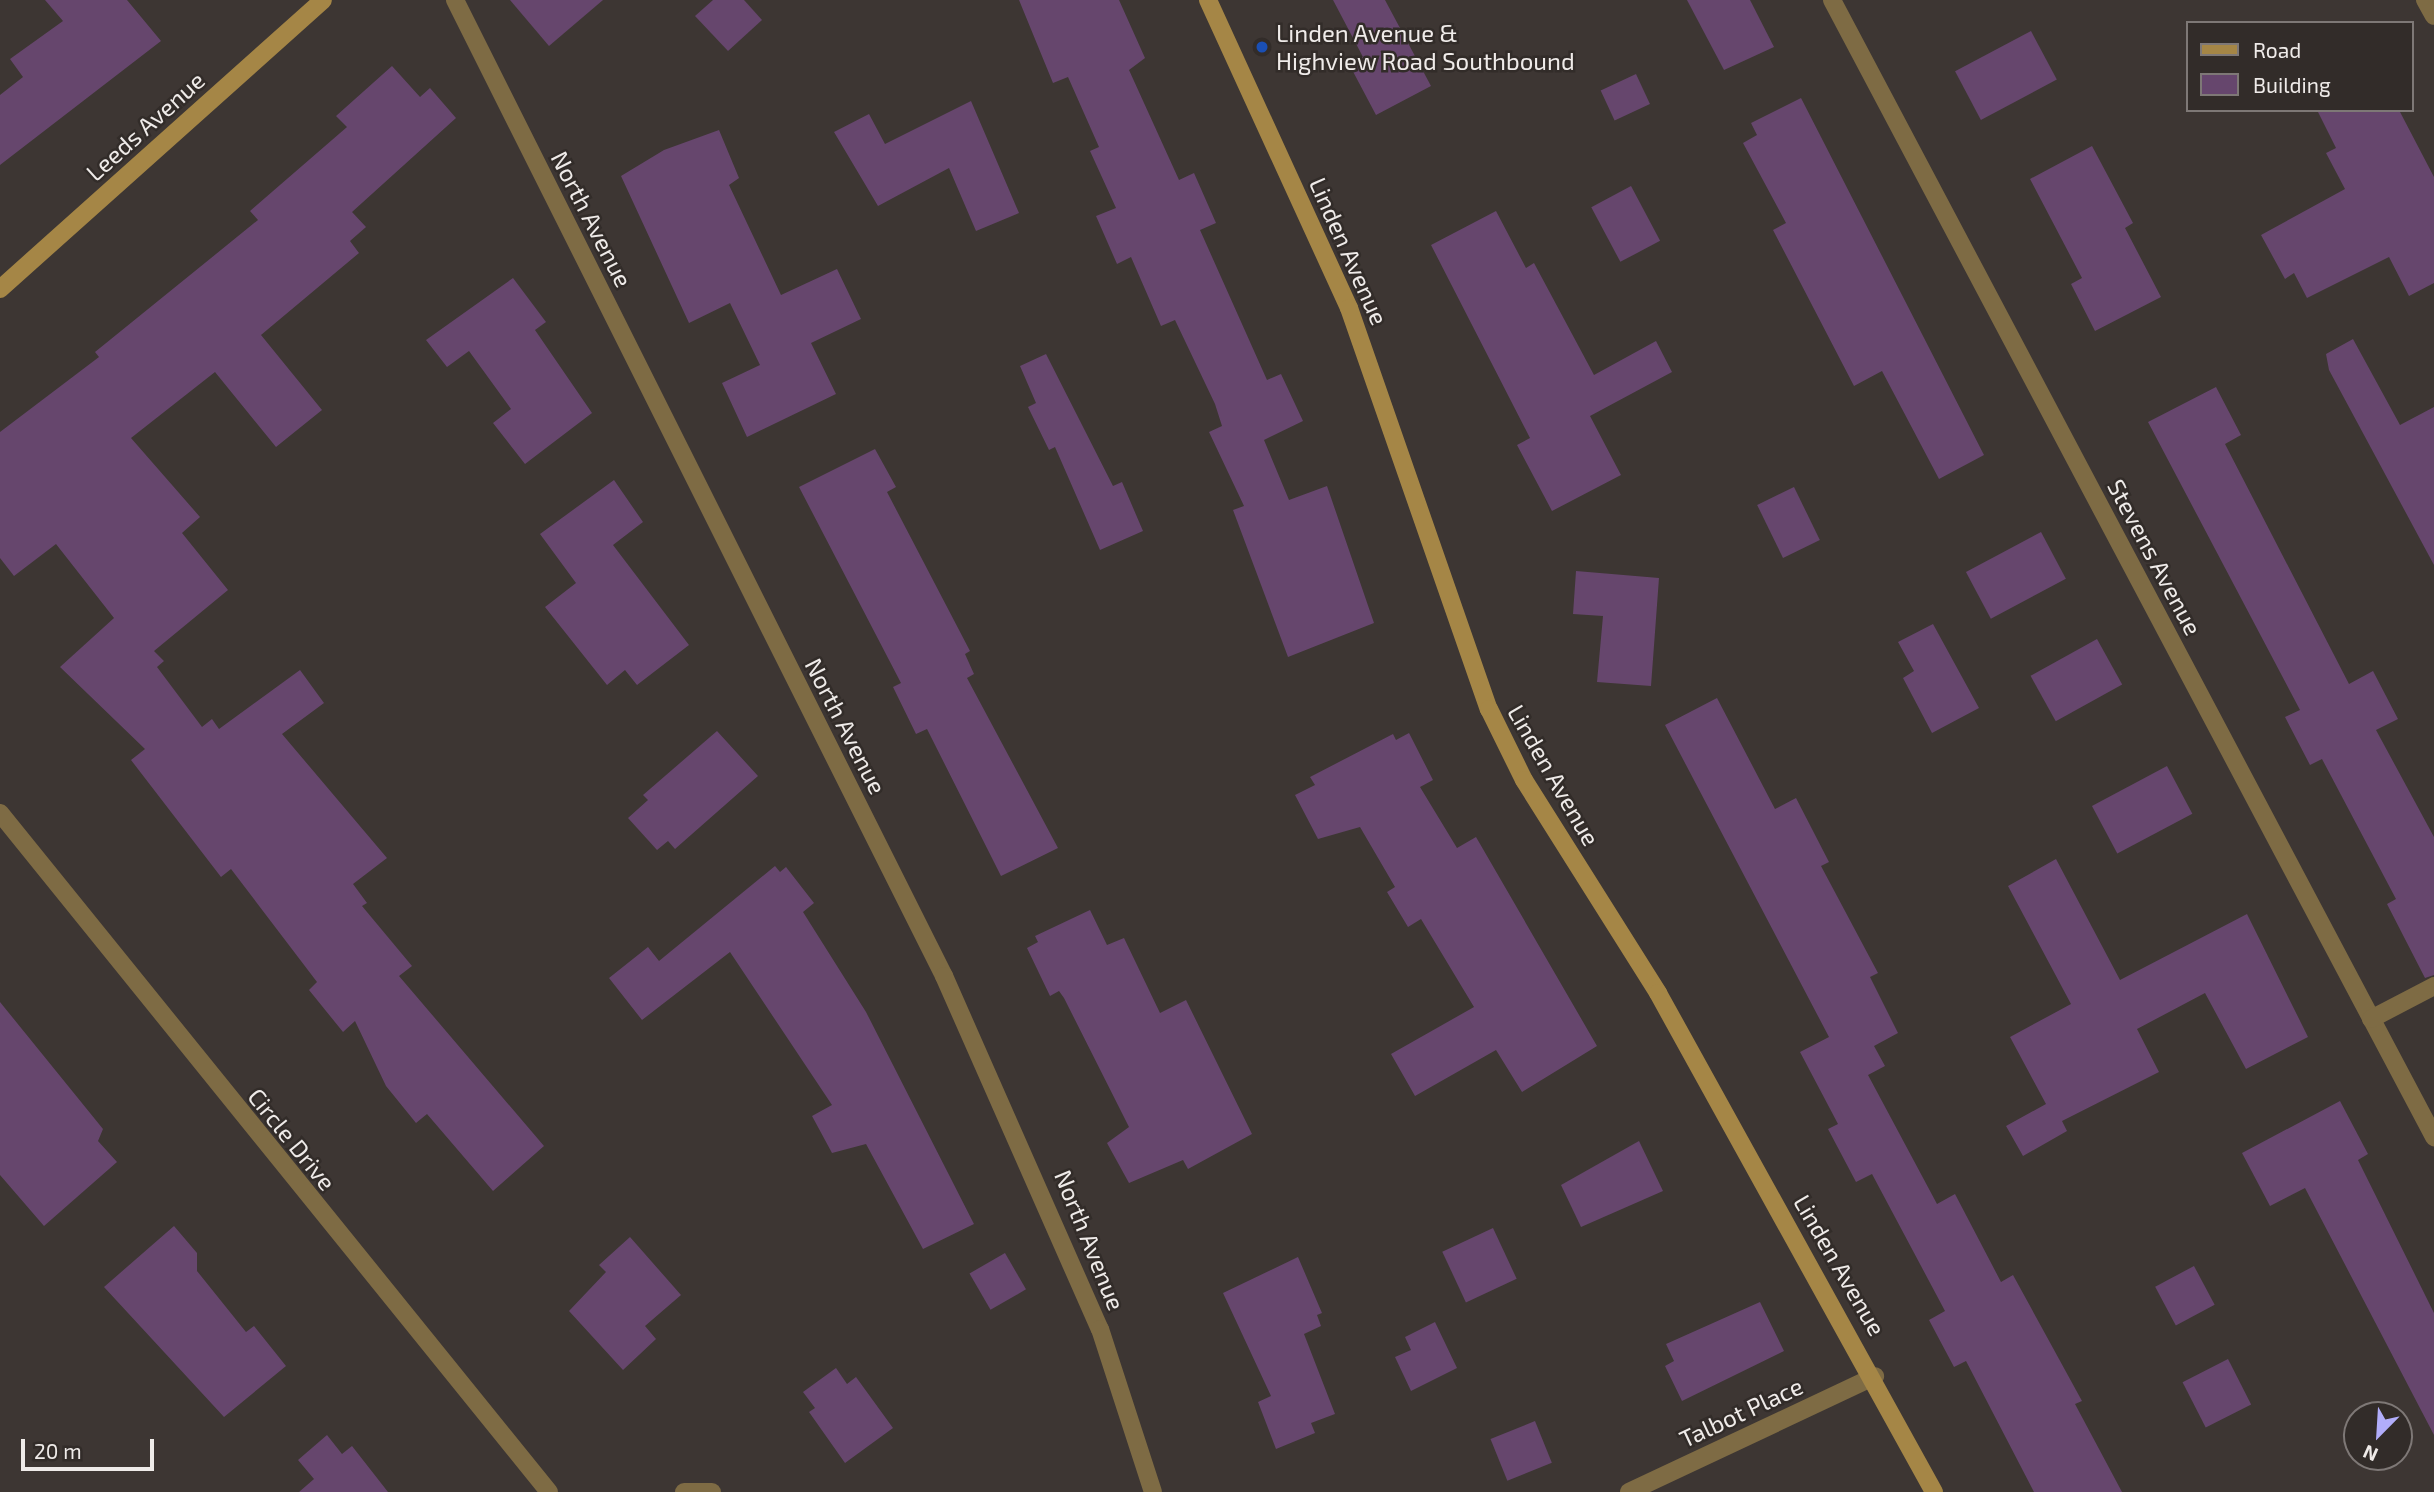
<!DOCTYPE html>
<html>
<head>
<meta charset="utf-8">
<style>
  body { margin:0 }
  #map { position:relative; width:2434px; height:1492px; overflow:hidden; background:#3d3633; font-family:"Exo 2",sans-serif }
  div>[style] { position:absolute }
  .building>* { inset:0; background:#66466d; transform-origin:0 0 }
  .street>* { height:18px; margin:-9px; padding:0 9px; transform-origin:9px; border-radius:9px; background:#7e6b44 }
  .secondary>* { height:18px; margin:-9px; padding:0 9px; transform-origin:9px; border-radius:9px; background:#a58646 }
  .dots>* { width:19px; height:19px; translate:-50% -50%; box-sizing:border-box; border:4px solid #322c29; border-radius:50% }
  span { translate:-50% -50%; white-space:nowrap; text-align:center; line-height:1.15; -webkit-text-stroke:5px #322c29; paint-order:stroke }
  .poi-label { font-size:24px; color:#efebe9 }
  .left { translate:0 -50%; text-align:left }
  .street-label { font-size:24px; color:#efebe9 }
  .legend { position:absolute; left:2186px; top:21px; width:228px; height:91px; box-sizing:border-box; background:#322c29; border:2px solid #7e7876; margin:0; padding:9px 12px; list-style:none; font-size:21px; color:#efebe9 }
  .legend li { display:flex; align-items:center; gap:14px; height:35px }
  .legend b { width:35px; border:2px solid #7e7876 }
  .north { position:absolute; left:2343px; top:1401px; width:70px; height:70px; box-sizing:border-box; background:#322c29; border:2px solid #7e7876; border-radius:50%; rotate:204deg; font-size:19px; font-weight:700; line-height:28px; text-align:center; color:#efebe9 }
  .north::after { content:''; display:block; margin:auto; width:24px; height:32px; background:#b1adfa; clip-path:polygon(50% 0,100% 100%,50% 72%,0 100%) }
  .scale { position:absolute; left:21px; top:1439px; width:133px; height:32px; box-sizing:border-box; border:4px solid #efebe9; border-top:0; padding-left:9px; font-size:21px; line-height:24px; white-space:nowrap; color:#efebe9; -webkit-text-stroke:5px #322c29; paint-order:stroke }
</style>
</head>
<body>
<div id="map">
  <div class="building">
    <i style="clip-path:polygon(45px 0,127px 0,161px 41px,0 165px,0 95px,23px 77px,10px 59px,63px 21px)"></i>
    <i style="clip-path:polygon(510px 0,603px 0,549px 46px)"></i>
    <i style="clip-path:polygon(713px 0,744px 0,762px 20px,728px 51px,695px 16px)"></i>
    <i style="clip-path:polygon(1019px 0,1119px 0,1145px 58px,1129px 70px,1179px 180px,1194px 173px,1216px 223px,1200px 230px,1267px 380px,1281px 374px,1303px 421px,1264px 440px,1289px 500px,1327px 486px,1374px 623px,1288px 657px,1233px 510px,1244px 506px,1209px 432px,1222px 426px,1215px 404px,1175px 320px,1161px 326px,1131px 257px,1117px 264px,1096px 216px,1116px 208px,1090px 151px,1099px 147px,1068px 77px,1053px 83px)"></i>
    <i style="clip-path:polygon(1333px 0,1385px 0,1431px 86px,1376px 115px,1349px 64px,1363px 57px)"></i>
    <i style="clip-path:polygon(1687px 0,1750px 0,1774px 47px,1724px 70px)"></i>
    <i style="left:2031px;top:31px;width:55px;height:86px;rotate:62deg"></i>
    <i style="clip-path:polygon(392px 66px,420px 97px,430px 88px,456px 118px,352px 212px,366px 227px,350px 241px,359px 253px,261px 335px,322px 410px,276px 447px,215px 372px,131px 438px,200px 517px,182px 533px,228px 590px,154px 651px,164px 661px,157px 667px,202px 727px,212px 719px,219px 729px,300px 670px,324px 703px,282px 734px,387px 858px,353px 884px,367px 903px,362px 906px,412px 966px,399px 976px,544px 1146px,493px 1191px,427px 1114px,416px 1123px,386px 1086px,355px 1021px,343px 1032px,309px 990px,317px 982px,231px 869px,221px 877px,131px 760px,145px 749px,60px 667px,114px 618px,56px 544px,14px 576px,0 558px,0 432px,99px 357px,95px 352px,258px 220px,250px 211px,347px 127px,336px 116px)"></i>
    <i style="left:1636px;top:74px;width:33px;height:39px;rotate:65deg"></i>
    <i style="clip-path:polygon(1801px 98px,1984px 455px,1939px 479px,1882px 371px,1854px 386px,1773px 230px,1786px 223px,1743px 143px,1757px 135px,1751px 123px)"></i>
    <i style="clip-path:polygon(971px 101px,1019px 213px,976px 231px,949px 168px,878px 206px,834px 132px,869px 114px,885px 144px)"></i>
    <i style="clip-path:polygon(2317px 110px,2399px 110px,2434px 177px,2434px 283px,2409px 296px,2389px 257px,2307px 298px,2294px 273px,2285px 279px,2261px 235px,2345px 189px,2326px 153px,2336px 148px)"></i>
    <i style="clip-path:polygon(719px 130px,739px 178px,729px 185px,781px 295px,837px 269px,861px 319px,811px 343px,836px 394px,747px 437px,722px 383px,760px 365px,730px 303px,689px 323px,621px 176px,664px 150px)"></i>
    <i style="clip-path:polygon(2092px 146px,2133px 223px,2125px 228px,2161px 297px,2095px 331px,2071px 284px,2082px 278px,2030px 179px)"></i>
    <i style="left:1631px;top:186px;width:62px;height:45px;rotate:62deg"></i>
    <i style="clip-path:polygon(1496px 211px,1526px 268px,1534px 263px,1594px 375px,1656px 341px,1672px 372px,1590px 416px,1621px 475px,1552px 511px,1517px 445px,1530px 438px,1431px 245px)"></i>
    <i style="clip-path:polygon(513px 278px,546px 322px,535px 330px,592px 413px,525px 464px,493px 423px,511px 409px,469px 351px,447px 367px,426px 340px)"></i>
    <i style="clip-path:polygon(2353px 339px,2400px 425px,2434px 407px,2434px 565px,2329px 370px,2326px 354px)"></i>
    <i style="clip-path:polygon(1046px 354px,1113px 486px,1122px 482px,1143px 531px,1100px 550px,1055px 447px,1049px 450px,1028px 407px,1036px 403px,1020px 366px)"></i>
    <i style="clip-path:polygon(2216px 387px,2241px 435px,2225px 444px,2349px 684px,2373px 671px,2398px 719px,2376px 730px,2434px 837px,2434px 975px,2425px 978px,2387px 904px,2396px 899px,2322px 759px,2310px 765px,2285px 717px,2300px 710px,2148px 422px)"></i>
    <i style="clip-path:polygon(875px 449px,896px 487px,887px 492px,970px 651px,965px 654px,974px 674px,967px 678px,1058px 848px,1001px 876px,927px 729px,916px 734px,893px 687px,901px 683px,799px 487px)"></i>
    <i style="clip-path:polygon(614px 480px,643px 522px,613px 545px,689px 645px,637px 685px,625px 670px,607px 685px,545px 607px,576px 583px,540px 534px)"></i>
    <i style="left:1794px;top:487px;width:59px;height:41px;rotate:64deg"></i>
    <i style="left:2041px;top:532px;width:53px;height:85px;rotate:62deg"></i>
    <i style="clip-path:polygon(1576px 571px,1659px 578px,1651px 686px,1597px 682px,1603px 616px,1573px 614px)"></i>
    <i style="clip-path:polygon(1933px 624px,1979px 708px,1932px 733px,1903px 678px,1914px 671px,1898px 642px)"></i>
    <i style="left:2097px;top:639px;width:52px;height:76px;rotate:61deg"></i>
    <i style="clip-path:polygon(1717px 698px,1775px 809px,1796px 798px,1829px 862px,1821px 866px,1878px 973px,1870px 977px,1898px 1033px,1874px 1046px,1885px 1066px,1868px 1075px,1937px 1204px,1955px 1194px,2001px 1282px,2013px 1275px,2082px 1401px,2075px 1404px,2122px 1492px,2034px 1492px,1966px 1361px,1954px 1367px,1929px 1320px,1945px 1311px,1872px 1174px,1856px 1182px,1828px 1129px,1838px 1124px,1800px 1052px,1829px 1037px,1665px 725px)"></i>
    <i style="clip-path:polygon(717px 731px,758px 776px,675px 849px,668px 841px,657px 850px,628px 818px,648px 800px,643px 795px)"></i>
    <i style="clip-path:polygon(1409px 733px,1433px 780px,1420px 787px,1457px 848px,1476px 837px,1597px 1046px,1522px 1092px,1496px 1050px,1415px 1096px,1391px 1054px,1474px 1007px,1421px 919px,1408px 927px,1387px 892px,1395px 887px,1360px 827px,1318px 839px,1295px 795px,1315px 785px,1310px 777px,1393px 734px,1396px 740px)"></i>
    <i style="left:2167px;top:766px;width:54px;height:85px;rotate:62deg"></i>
    <i style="clip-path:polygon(2056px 859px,2120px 980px,2247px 914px,2308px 1037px,2246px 1069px,2205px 993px,2137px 1029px,2159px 1072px,2062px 1121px,2067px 1131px,2023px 1156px,2006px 1126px,2046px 1104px,2010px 1037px,2071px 1004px,2008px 886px)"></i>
    <i style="clip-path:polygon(775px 866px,780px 872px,786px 867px,814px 903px,803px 912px,866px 1012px,974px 1224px,923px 1249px,866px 1144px,832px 1153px,812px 1116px,832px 1105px,730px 952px,642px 1020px,609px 978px,648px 947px,659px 961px)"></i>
    <i style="clip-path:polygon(1090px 910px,1107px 945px,1124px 938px,1160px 1013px,1186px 1000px,1252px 1134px,1188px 1169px,1183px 1160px,1129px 1183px,1107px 1143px,1129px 1127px,1064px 998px,1059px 991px,1050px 996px,1027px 948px,1038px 942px,1035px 936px)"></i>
    <i style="clip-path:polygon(0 1002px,103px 1129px,98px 1141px,117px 1162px,44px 1226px,0 1175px)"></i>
    <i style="clip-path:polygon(2340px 1101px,2368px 1154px,2358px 1160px,2434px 1313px,2434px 1435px,2305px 1188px,2270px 1206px,2242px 1153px)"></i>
    <i style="clip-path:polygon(1639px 1141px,1663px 1191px,1581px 1227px,1561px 1185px)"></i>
    <i style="clip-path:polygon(174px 1226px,197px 1253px,197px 1271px,246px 1332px,254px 1326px,286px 1366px,224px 1417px,104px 1287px)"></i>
    <i style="left:1493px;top:1228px;width:56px;height:56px;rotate:65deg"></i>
    <i style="clip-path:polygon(630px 1237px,681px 1295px,645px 1326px,656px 1339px,623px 1370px,569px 1311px,606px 1272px,599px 1265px)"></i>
    <i style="left:1005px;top:1253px;width:42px;height:41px;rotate:60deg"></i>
    <i style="clip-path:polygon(1298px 1257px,1322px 1313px,1317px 1315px,1321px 1326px,1304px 1334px,1335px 1414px,1311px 1423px,1315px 1433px,1276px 1449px,1258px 1402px,1271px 1396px,1223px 1293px)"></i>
    <i style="left:2194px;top:1266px;width:44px;height:44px;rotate:62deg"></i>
    <i style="clip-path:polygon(1760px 1302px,1784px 1351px,1682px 1401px,1665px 1366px,1674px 1361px,1666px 1344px)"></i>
    <i style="clip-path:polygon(1435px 1322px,1457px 1368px,1411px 1391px,1395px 1357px,1411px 1350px,1405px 1337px)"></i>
    <i style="left:2228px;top:1359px;width:51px;height:51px;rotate:63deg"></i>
    <i style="clip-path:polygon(836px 1368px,847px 1384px,856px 1377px,893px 1428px,845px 1463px,809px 1412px,815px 1408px,803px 1392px)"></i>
    <i style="left:1535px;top:1421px;width:45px;height:48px;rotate:68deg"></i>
    <i style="clip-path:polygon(327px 1435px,342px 1454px,352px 1446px,388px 1492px,299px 1492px,314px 1479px,298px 1460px)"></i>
  </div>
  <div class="street">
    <i style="left:455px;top:0;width:1092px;rotate:63.39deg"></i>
    <i style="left:944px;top:976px;width:386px;rotate:66.2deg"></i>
    <i style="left:1100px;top:1329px;width:171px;rotate:72deg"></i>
    <i style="left:1832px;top:0;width:1287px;rotate:62.1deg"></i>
    <i style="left:2425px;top:0;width:18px;rotate:61deg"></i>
    <i style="left:0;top:813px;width:873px;rotate:51.04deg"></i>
    <i style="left:2371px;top:1019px;width:71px;rotate:-27.6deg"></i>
    <i style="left:684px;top:1492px;width:28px"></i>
    <i style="left:1629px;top:1492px;width:272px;rotate:-25.2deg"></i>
  </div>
  <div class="secondary">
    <i style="left:1208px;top:0;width:339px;rotate:65.4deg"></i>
    <i style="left:1349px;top:308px;width:425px;rotate:70.8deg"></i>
    <i style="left:1489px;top:709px;width:79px;rotate:63.8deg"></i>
    <i style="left:1524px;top:780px;width:252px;rotate:57.8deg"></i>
    <i style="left:1658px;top:993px;width:570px;rotate:61.05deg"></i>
    <i style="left:0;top:289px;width:433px;rotate:-41.8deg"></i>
  </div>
  <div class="dots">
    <i style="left:1262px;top:47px;background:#1a4fb4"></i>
  </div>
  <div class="poi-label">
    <span class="left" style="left:1276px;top:47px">Linden Avenue &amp;<br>Highview Road Southbound</span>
  </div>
  <div class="street-label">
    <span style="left:145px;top:126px;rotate:-42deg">Leeds Avenue</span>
    <span style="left:592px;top:219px;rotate:63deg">North Avenue</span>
    <span style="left:1349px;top:251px;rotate:66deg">Linden Avenue</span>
    <span style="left:2155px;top:557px;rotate:62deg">Stevens Avenue</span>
    <span style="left:846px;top:726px;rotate:63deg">North Avenue</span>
    <span style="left:1554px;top:775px;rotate:60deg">Linden Avenue</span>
    <span style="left:292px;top:1139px;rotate:51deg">Circle Drive</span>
    <span style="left:1090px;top:1240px;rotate:68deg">North Avenue</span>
    <span style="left:1840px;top:1265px;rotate:60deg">Linden Avenue</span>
    <span style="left:1741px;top:1412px;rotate:-25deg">Talbot Place</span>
  </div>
  <ul class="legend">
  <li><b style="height:9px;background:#a58646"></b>Road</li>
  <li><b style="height:19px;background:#66466d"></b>Building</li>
  </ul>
  <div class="north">N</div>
  <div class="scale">20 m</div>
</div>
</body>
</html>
